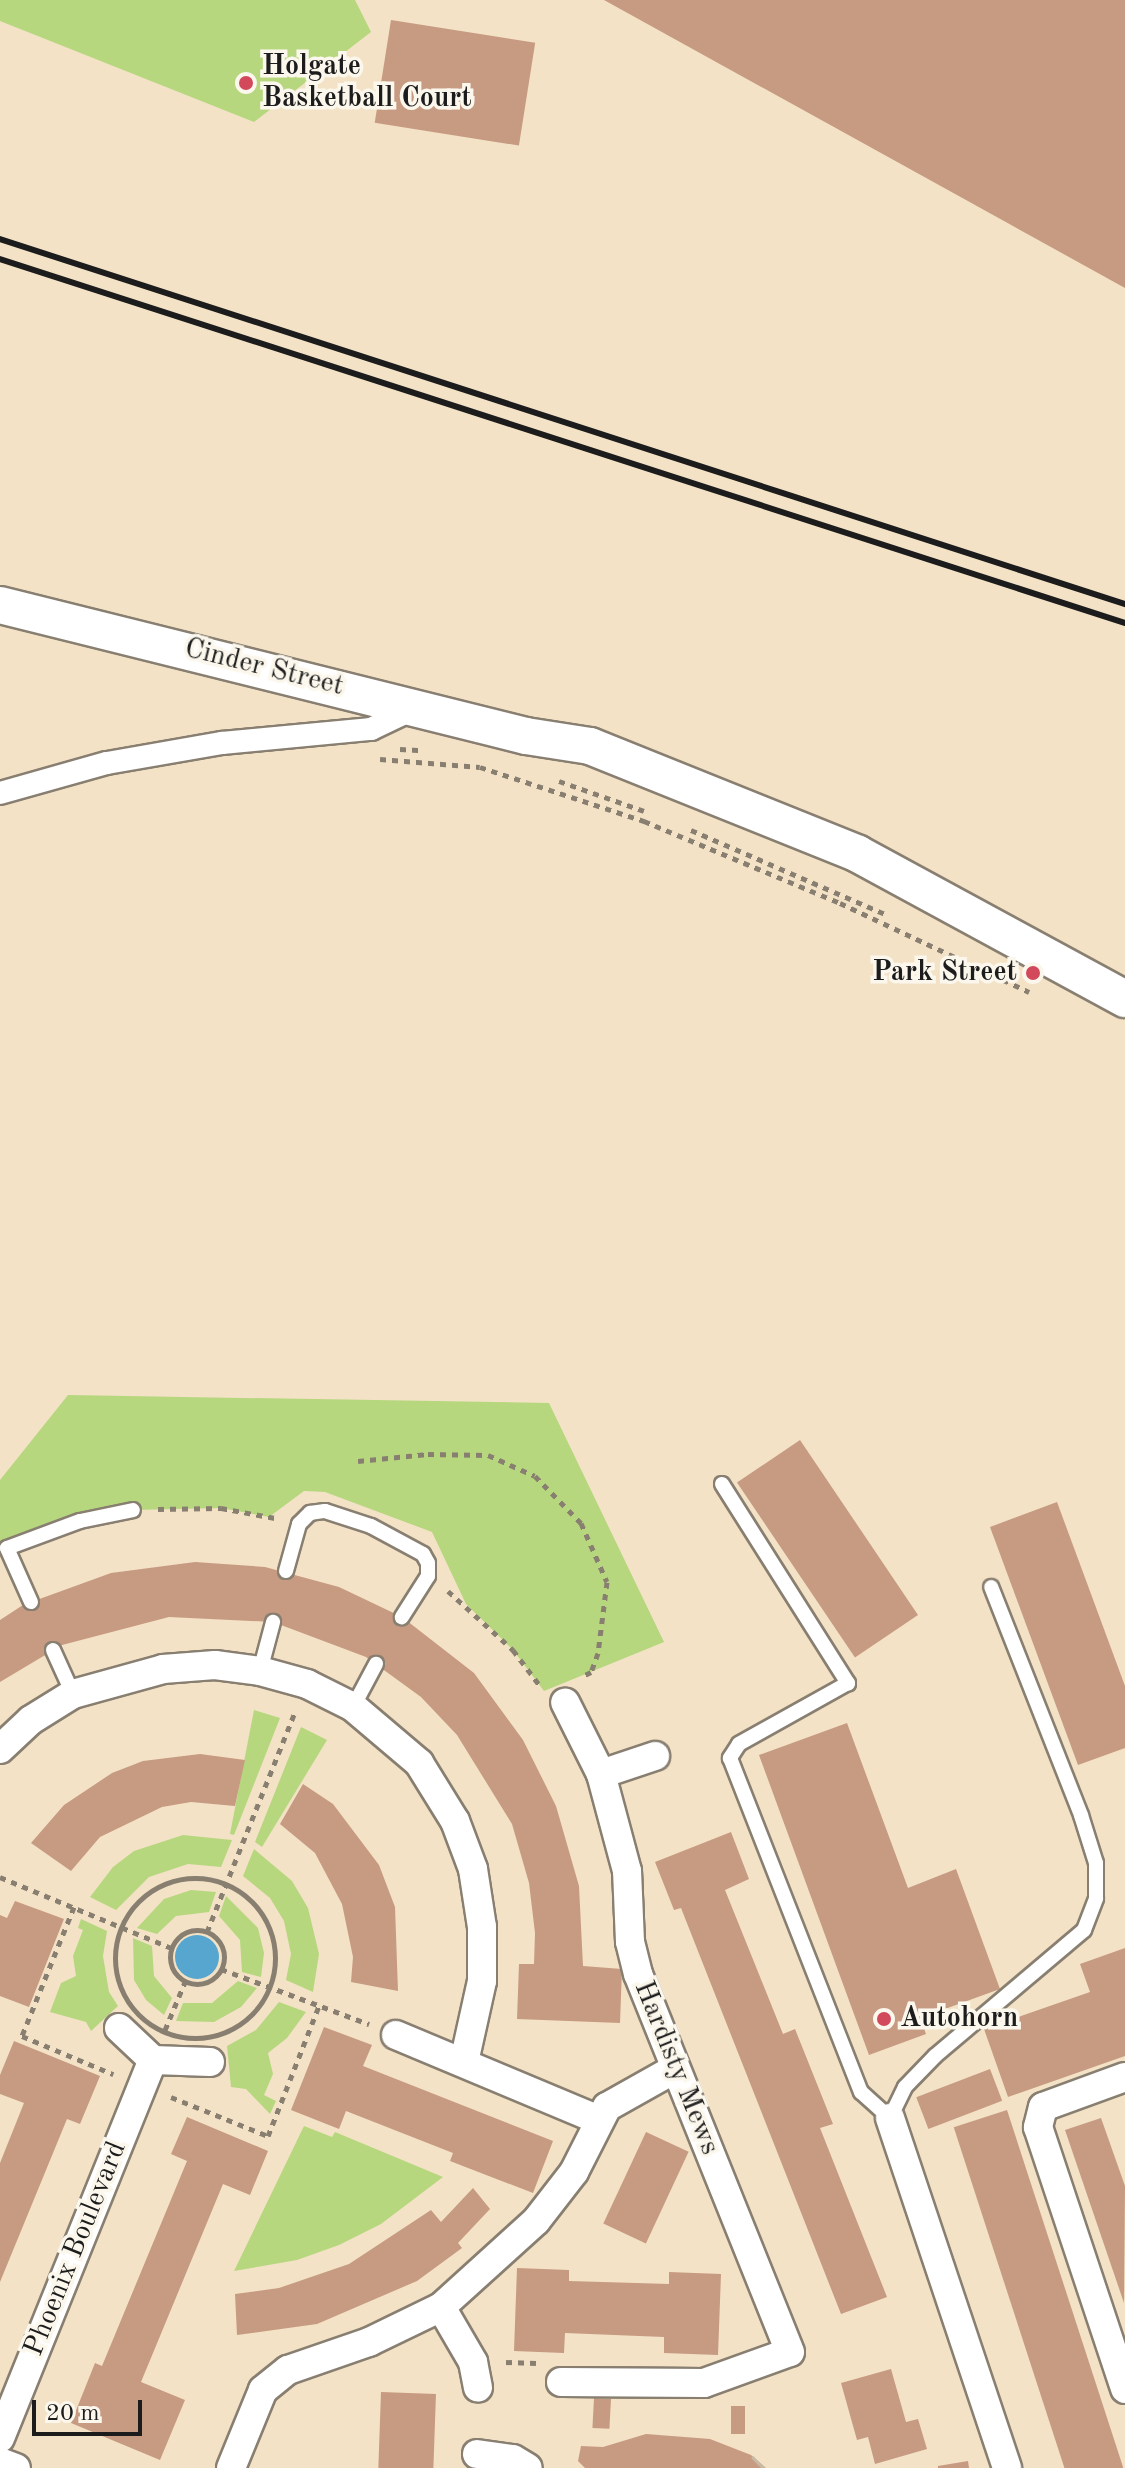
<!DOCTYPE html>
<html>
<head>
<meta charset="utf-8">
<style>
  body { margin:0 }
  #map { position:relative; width:1125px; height:2468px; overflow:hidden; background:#f3e2c6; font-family:"Old Standard TT",serif }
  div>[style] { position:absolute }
  .green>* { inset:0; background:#b6d77e }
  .water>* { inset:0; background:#56a6d0 }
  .round { border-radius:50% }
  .building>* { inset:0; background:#c79a82; transform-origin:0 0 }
  .minor-tunnel>* { height:28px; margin-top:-14px; transform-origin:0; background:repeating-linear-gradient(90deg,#c8baa4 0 28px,transparent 0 42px) }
  .path>* { height:5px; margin-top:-2.5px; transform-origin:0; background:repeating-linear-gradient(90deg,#887f71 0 6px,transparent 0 12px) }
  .path>.ring { margin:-2.5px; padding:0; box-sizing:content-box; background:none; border:5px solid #887f71; border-radius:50% }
  .roads { filter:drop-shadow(2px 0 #887f71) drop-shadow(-2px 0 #887f71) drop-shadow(0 2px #887f71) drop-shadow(0 -2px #887f71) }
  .service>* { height:14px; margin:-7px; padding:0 7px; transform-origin:7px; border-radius:7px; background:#fff }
  .pedestrian>* { height:22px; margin:-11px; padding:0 11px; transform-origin:11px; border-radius:11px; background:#fff }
  .minor>* { height:28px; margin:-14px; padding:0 14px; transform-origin:14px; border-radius:14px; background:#fff }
  .tertiary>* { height:36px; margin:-18px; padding:0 18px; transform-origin:18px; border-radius:18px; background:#fff }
  .rail>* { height:6px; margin:-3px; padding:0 3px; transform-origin:3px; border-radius:3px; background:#1c1c1c }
  .dots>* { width:22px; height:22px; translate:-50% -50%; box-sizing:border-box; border:4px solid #fbf7ec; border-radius:50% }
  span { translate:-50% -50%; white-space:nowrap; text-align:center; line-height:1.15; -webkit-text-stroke:7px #fbf7ec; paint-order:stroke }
  .poi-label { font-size:28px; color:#1c1c1c; font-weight:700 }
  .left { translate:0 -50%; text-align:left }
  .right { translate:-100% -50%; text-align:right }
  .street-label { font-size:28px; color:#1c1c1c }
  .scale { position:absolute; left:32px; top:2400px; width:110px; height:36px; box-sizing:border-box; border:4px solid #1c1c1c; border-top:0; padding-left:10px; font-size:24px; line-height:28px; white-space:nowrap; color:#1c1c1c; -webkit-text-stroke:6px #fbf7ec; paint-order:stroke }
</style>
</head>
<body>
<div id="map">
  <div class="green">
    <i style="clip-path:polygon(0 0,355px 0,371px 32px,254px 122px,0 21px)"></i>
    <i style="clip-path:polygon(68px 1395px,549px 1403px,664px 1642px,544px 1691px,513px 1650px,466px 1604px,432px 1532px,325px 1492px,304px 1491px,269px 1517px,221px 1508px,133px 1510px,0 1552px,0 1480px)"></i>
    <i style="clip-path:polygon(254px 1710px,280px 1718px,234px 1835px,230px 1834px)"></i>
    <i style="clip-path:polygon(301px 1727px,327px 1740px,262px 1847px,255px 1842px)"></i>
    <i style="clip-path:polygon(183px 1835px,232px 1840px,221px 1867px,188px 1864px,149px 1877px,116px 1910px,90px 1897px,113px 1867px,134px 1851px)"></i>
    <i style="clip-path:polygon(254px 1849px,292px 1881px,308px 1908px,319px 1954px,313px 1992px,286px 1980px,291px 1954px,284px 1921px,270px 1898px,243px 1876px)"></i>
    <i style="clip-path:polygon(191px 1890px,216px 1892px,209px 1912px,176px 1916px,157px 1934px,137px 1928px,164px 1899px)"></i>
    <i style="clip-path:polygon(226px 1896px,258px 1928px,264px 1953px,261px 1977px,242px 1972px,240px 1940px,219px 1916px)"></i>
    <i style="clip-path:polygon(81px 1919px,107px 1931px,103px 1956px,109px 1992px,118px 2006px,91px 2031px,86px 2022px,50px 2012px,61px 1983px,76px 1976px,73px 1956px,83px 1930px,78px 1928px)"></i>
    <i style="clip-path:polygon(133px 1938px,152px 1946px,154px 1976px,172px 1998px,164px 2015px,146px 2000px,134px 1980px)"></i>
    <i style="clip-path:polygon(238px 1981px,257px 1988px,241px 2007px,214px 2022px,176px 2021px,183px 2003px,212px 2003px)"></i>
    <i style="clip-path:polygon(279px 2002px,306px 2012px,287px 2038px,268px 2053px,273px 2074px,264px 2095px,276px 2101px,270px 2114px,246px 2089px,231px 2087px,227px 2046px,256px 2030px)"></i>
    <i style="clip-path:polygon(304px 2126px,332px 2137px,335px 2132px,443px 2177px,381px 2224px,339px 2245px,297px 2260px,234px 2271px)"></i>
  </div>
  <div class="water">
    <i class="round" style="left:175px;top:1935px;width:44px;height:44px"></i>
  </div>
  <div class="building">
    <i style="clip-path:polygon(604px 0,1125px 0,1125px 288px)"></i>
    <i style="left:391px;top:20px;width:146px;height:104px;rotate:9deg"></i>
    <i style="left:800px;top:1440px;width:211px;height:76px;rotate:56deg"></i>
    <i style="clip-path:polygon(1057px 1502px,1125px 1686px,1125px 1748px,1078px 1765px,990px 1527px)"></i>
    <i style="clip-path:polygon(195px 1562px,265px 1567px,339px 1587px,402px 1617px,474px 1673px,523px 1740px,556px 1806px,579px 1886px,583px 1966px,622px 1969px,620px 2023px,517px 2019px,519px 1964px,534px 1964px,535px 1933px,529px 1883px,512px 1824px,457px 1735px,421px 1697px,366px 1657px,273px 1622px,169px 1617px,62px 1645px,0 1682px,0 1620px,23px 1605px,111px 1573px)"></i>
    <i style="clip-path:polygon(847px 1723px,908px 1888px,956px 1869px,1000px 1989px,920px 2018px,926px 2034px,869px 2055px,759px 1755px)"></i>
    <i style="clip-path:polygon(200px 1754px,245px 1760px,235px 1806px,191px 1802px,162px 1807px,100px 1837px,71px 1871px,31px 1843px,64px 1805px,112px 1773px,143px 1761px)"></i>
    <i style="clip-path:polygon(303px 1784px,333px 1804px,379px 1865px,395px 1907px,398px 1991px,351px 1982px,353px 1957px,342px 1904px,315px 1853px,280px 1824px)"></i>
    <i style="clip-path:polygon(731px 1832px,749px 1879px,725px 1890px,783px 2034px,795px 2029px,833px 2124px,820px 2128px,887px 2297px,841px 2314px,681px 1908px,674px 1910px,655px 1862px)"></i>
    <i style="clip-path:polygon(15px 1901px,64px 1919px,29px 2007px,0 1996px,0 1915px,7px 1918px)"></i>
    <i style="clip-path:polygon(1125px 1948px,1125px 2056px,1008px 2097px,984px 2029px,1090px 1992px,1080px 1964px)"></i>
    <i style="clip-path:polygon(324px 2027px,372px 2045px,363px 2066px,553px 2141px,533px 2193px,450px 2161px,453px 2153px,346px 2111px,339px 2129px,291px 2110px)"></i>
    <i style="clip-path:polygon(14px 2041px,100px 2076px,80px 2124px,67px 2119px,0 2282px,0 2163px,24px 2103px,0 2094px,0 2075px)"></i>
    <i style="left:990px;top:2069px;width:34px;height:79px;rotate:69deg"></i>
    <i style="left:1007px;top:2110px;width:376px;height:56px;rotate:72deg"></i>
    <i style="clip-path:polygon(187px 2117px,268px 2151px,250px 2195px,223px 2184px,141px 2382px,185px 2400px,160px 2460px,71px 2423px,95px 2363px,102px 2366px,187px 2161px,171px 2154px)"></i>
    <i style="clip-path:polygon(1101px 2118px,1125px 2186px,1124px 2303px,1065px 2130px)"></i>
    <i style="left:646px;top:2132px;width:47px;height:101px;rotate:25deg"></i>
    <i style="clip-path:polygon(473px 2188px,490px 2209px,458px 2243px,462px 2248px,417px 2281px,317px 2324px,237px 2335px,235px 2294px,279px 2288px,349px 2264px,431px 2210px,441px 2222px)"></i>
    <i style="clip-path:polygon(517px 2268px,569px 2270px,569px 2281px,669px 2284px,669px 2272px,721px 2274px,718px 2355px,664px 2353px,664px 2337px,565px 2333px,564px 2353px,514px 2351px)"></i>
    <i style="clip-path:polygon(891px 2369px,906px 2422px,918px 2419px,927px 2449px,875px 2464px,868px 2437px,857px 2440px,841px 2383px)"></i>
    <i style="left:381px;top:2392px;width:55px;height:76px;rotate:2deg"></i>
    <i style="left:594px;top:2398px;width:17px;height:30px;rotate:3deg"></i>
    <i style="left:731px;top:2406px;width:14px;height:28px"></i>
    <i style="clip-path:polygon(646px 2434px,710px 2439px,751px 2455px,766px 2468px,585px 2468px,578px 2461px,581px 2446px,603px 2447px)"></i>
    <i style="clip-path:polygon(968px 2461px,969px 2468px,938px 2468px,938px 2466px)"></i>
  </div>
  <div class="minor-tunnel">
    <i style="left:761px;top:2468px;width:3px;rotate:-45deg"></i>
  </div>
  <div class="path">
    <i style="left:400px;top:749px;width:22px;rotate:3deg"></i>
    <i style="left:380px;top:759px;width:100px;rotate:4.6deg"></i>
    <i style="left:480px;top:767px;width:173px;rotate:18.2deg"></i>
    <i style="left:644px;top:821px;width:212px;rotate:22.7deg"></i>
    <i style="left:840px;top:903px;width:209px;rotate:25.2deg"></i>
    <i style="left:559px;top:781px;width:90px;rotate:19.4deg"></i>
    <i style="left:691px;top:830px;width:214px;rotate:23.4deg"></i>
    <i style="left:358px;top:1461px;width:70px;rotate:-5.7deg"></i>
    <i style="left:428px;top:1454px;width:60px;rotate:1deg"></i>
    <i style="left:488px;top:1455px;width:51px;rotate:24.1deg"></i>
    <i style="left:535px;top:1476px;width:66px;rotate:45.6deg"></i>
    <i style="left:581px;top:1523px;width:64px;rotate:66.2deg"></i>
    <i style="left:607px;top:1582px;width:72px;rotate:97.2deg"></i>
    <i style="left:598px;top:1653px;width:20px;rotate:110deg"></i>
    <i style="left:591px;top:1672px;width:9px;rotate:153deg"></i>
    <i style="left:158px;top:1509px;width:63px;rotate:-0.9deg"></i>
    <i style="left:221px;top:1508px;width:55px;rotate:10.5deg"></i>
    <i style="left:448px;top:1591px;width:88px;rotate:42.2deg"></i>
    <i style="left:513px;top:1650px;width:46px;rotate:52.9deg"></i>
    <i style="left:0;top:1877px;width:185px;rotate:22.5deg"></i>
    <i class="ring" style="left:115px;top:1878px;width:155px;height:155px"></i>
    <i style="left:74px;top:1907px;width:139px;rotate:112deg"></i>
    <i style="left:22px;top:2036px;width:99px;rotate:22.7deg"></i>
    <i class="ring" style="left:170px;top:1930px;width:49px;height:49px"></i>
    <i style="left:207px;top:1932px;width:235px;rotate:-68.2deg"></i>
    <i style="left:221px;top:1969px;width:158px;rotate:20.4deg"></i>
    <i style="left:165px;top:2030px;width:52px;rotate:-67.4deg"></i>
    <i style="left:171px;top:2097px;width:105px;rotate:21.9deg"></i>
    <i style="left:268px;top:2136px;width:140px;rotate:-68.6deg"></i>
    <i style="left:506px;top:2362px;width:30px;rotate:2deg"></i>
  </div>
  <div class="roads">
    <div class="service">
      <i style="left:722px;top:1484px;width:236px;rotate:57.7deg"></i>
      <i style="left:848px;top:1683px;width:125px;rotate:150.8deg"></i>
      <i style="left:739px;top:1744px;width:17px;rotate:123deg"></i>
      <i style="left:730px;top:1758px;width:359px;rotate:68.6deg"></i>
      <i style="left:861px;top:2092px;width:39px;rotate:42deg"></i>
      <i style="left:890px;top:2118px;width:34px;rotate:-64deg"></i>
      <i style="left:905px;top:2087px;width:43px;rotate:-45.9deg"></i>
      <i style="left:935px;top:2056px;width:195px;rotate:-40.2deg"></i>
      <i style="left:1084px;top:1930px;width:34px;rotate:-69deg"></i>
      <i style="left:1096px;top:1898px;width:35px;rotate:-90deg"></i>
      <i style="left:1096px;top:1863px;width:50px;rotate:-107.4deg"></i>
      <i style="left:1081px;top:1815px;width:245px;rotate:-111.5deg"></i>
      <i style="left:286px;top:1571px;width:49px;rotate:-74.5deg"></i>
      <i style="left:299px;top:1524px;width:16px;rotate:-45deg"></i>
      <i style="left:310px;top:1513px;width:15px;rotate:-8deg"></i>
      <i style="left:325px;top:1511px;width:48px;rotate:18.1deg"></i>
      <i style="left:371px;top:1526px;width:59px;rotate:28.3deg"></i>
      <i style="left:423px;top:1554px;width:10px;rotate:61deg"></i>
      <i style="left:428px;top:1563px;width:13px;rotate:90deg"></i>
      <i style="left:428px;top:1576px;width:49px;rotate:122.4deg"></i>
      <i style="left:31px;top:1602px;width:59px;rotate:-114deg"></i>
      <i style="left:7px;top:1548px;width:78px;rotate:-20.3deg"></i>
      <i style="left:80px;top:1521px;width:54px;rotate:-11.7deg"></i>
      <i style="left:53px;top:1650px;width:48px;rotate:65.6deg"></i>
      <i style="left:260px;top:1671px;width:51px;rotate:-75.1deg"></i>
      <i style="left:353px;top:1707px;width:49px;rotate:-61.9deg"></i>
    </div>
    <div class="pedestrian">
      <i style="left:0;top:793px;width:111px;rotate:-15.7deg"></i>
      <i style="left:107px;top:763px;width:117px;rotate:-9.9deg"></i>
      <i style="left:222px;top:743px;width:150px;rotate:-5.4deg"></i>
      <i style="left:371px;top:729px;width:47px;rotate:-25.5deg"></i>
    </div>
    <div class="minor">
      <i style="left:0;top:1749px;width:42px;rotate:-43.1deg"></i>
      <i style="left:31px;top:1720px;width:49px;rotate:-31.8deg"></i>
      <i style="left:73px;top:1694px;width:93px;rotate:-15.5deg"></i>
      <i style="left:163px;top:1669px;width:52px;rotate:-4.4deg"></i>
      <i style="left:215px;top:1665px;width:45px;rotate:7.6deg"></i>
      <i style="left:260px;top:1671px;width:49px;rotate:15.5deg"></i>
      <i style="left:307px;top:1684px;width:51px;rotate:26.6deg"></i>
      <i style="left:353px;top:1707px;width:87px;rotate:40.3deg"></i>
      <i style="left:419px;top:1763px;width:68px;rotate:58.2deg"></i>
      <i style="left:455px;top:1821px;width:51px;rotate:69.4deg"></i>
      <i style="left:473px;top:1869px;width:59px;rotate:81.2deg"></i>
      <i style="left:482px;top:1927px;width:54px;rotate:90deg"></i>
      <i style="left:482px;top:1981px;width:83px;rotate:102.5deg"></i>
      <i style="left:601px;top:1774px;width:57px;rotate:-18.4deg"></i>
      <i style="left:119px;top:2028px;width:47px;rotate:43.3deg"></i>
      <i style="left:153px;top:2060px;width:57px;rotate:2deg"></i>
      <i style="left:396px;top:2035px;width:220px;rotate:22.7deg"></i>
      <i style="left:1125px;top:2077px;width:87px;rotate:159.9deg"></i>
      <i style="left:1043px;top:2107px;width:21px;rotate:104deg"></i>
      <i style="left:1038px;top:2127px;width:276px;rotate:71.6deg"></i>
      <i style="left:890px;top:2118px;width:369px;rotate:71.5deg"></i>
      <i style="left:441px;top:2307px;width:64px;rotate:59.8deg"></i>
      <i style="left:473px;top:2362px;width:26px;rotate:79deg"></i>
      <i style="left:561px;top:2382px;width:143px;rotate:0.4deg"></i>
      <i style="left:704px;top:2383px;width:91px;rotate:-19.8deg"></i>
      <i style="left:790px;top:2352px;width:407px;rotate:-111.9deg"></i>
      <i style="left:638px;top:1974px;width:33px;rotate:-104deg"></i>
      <i style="left:630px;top:1942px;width:71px;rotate:-92.4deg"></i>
      <i style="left:627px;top:1871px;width:100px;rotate:-105deg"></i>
      <i style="left:601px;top:1774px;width:80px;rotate:-116.6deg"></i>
      <i style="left:0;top:2438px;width:408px;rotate:-68deg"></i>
      <i style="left:477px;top:2454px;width:36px;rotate:8deg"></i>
      <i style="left:513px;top:2459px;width:17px;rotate:31deg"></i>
      <i style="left:0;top:2462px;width:17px;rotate:21deg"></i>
      <i style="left:231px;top:2468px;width:84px;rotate:-67.7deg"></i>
      <i style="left:263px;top:2390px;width:32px;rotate:-39deg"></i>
      <i style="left:288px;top:2370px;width:86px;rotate:-19.1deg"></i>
      <i style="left:369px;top:2342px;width:80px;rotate:-25.9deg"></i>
      <i style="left:441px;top:2307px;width:128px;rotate:-42.2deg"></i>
      <i style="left:536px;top:2221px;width:62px;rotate:-52.2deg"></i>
      <i style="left:574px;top:2172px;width:73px;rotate:-63.1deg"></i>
      <i style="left:607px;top:2107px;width:76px;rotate:-29.3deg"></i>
    </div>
    <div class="tertiary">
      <i style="left:0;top:605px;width:542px;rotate:13.98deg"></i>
      <i style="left:526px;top:736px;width:65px;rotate:8.9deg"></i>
      <i style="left:590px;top:746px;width:289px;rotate:21.9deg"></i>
      <i style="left:858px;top:854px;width:304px;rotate:28.5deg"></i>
    </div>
  </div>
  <div class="rail">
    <i style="left:0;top:239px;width:1183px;rotate:17.98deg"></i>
    <i style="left:0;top:259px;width:1182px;rotate:17.93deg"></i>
  </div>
  <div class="dots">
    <i style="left:246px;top:83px;background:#d1495b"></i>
    <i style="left:1033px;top:973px;background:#d1495b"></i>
    <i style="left:884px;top:2019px;background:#d1495b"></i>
  </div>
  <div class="poi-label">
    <span class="left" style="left:262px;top:83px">Holgate<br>Basketball Court</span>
    <span class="right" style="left:1017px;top:973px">Park Street</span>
    <span class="left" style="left:900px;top:2019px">Autohorn</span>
  </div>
  <div class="street-label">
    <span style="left:264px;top:668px;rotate:14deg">Cinder Street</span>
    <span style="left:676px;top:2068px;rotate:68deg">Hardisty Mews</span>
    <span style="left:76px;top:2249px;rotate:-68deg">Phoenix Boulevard</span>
  </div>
  <div class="scale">20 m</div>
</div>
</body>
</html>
